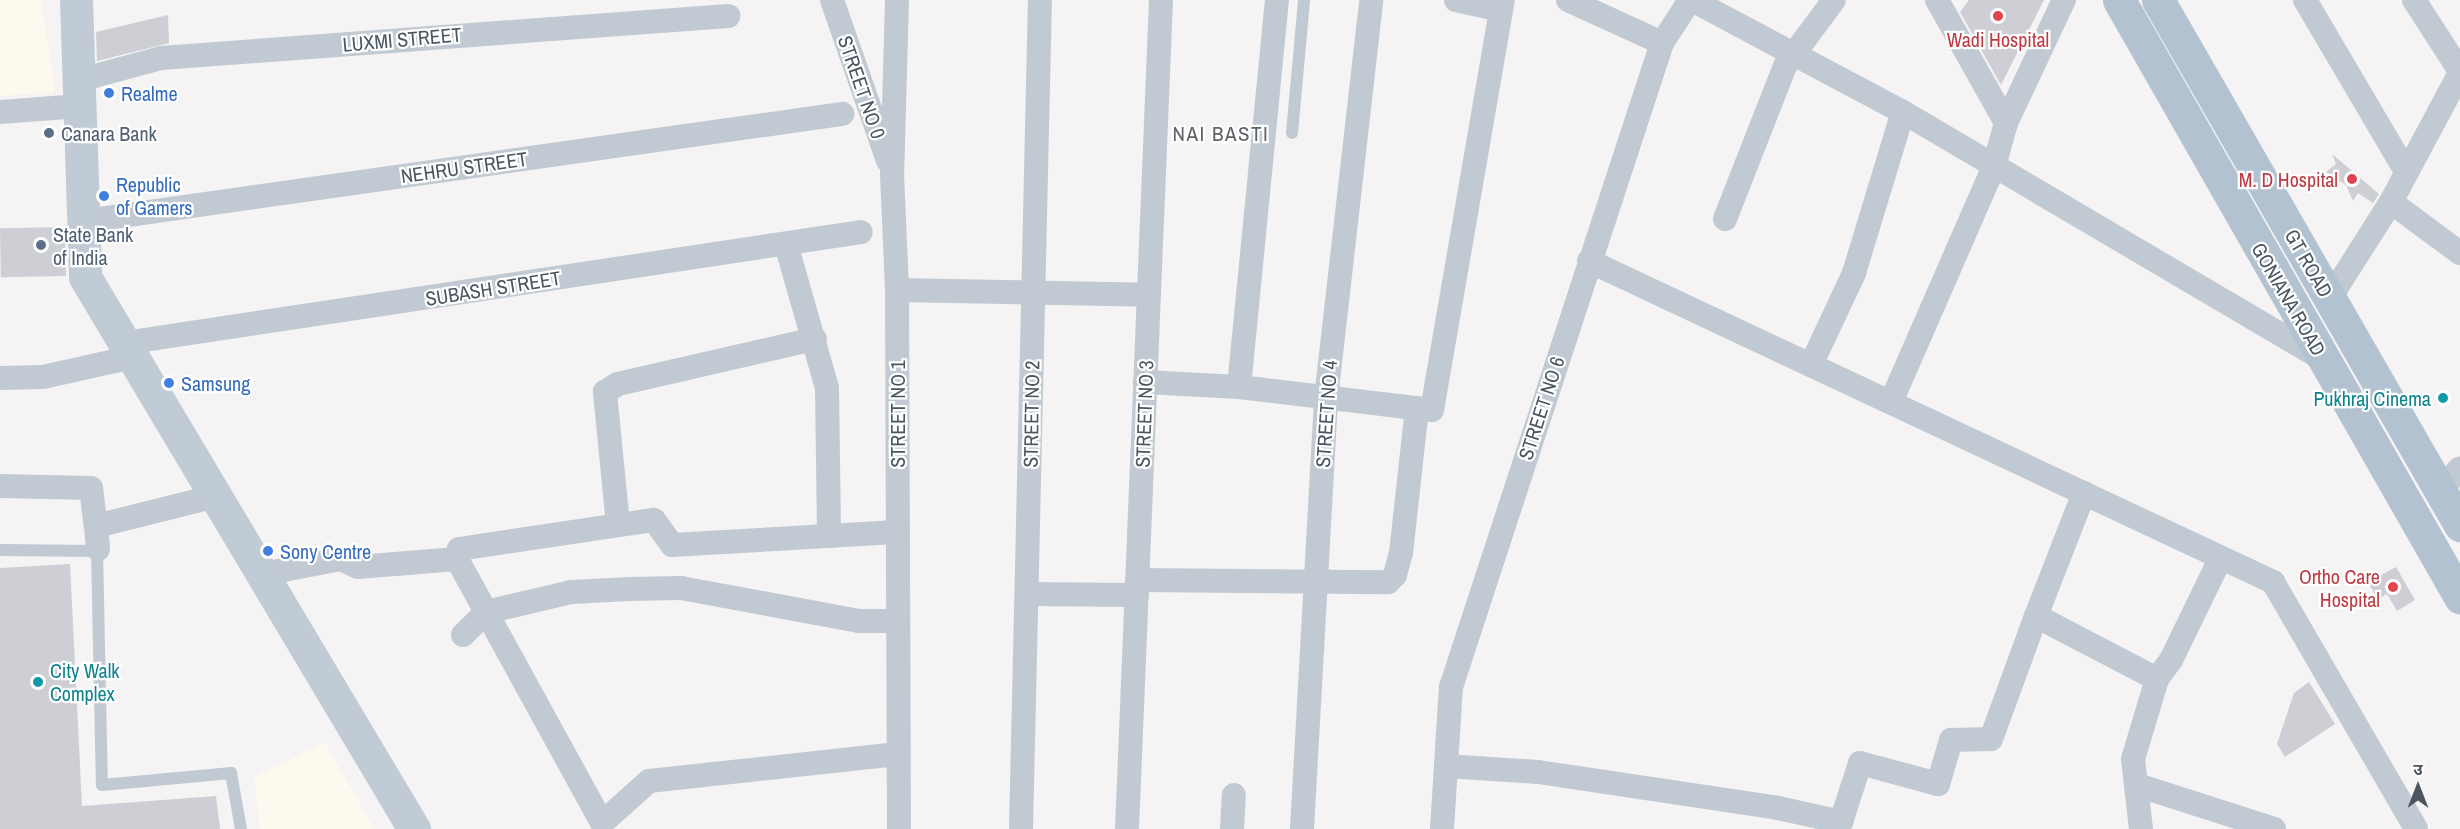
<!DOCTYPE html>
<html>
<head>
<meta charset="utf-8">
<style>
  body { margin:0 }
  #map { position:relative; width:2460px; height:829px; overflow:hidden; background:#f5f3f3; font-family:"Archivo Narrow","Noto Sans Devanagari",sans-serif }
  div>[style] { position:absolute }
  .commercial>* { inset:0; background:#fdf9ef }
  .building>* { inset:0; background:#cdcfd5; transform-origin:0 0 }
  .lane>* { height:12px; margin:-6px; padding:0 6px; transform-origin:6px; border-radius:6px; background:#c1cad2 }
  .street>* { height:24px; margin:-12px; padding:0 12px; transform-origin:12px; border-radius:12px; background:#c1cad2 }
  .secondary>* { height:33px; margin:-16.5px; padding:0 16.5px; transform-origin:16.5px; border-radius:16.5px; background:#c1cbd6 }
  .primary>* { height:33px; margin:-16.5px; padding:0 16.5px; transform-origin:16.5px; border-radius:16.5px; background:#b3c2d1 }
  .dots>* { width:16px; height:16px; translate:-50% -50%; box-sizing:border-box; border:3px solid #fff; border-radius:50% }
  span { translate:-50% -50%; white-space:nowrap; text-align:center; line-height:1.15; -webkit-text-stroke:4.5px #fff; paint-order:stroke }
  .street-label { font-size:20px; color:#4a5661 }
  .health-label { font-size:20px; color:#be3a42 }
  .right { translate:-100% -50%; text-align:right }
  .shop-label { font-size:20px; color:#366cbe }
  .left { translate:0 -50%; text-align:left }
  .service-label { font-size:20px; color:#4e5e75 }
  .culture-label { font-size:20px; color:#0d838f }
  .neighbourhood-label { font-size:21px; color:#5f6368; letter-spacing:1.5px }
  .north { position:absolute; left:2388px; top:757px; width:60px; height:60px; -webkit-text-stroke:4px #fff; paint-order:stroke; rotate:0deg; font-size:16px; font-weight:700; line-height:24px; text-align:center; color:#4a5661 }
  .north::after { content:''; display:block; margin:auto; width:21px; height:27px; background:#4a5661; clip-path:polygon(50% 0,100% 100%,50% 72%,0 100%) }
</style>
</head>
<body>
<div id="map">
  <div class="commercial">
    <i style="clip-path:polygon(0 0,41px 0,55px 92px,0 96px)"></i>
    <i style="clip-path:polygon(325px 743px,374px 829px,260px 829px,254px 777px)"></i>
  </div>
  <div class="building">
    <i style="clip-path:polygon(1969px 0,2044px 0,2001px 85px,1960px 12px)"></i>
    <i style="clip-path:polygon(168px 15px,169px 43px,97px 61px,96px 32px)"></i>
    <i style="clip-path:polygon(2332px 154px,2379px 194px,2373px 203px,2358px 193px,2353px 201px,2346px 185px,2326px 172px,2336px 164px)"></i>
    <i style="left:65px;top:227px;width:49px;height:65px;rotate:89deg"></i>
    <i style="clip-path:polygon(70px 564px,82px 806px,216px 796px,220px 829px,0 829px,0 568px)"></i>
    <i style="clip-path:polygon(2396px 567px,2415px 600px,2397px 611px,2387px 594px,2378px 599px,2368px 582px)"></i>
    <i style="clip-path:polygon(2309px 682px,2335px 724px,2285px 757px,2277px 744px,2294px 693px)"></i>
  </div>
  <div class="lane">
    <i style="left:1292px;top:133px;width:134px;rotate:-84.8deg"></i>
    <i style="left:0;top:550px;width:97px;rotate:0.6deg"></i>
    <i style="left:97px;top:551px;width:234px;rotate:88.8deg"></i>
    <i style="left:102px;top:785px;width:130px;rotate:-5.3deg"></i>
    <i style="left:231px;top:773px;width:57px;rotate:79.9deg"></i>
  </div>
  <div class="street">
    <i style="left:832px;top:0;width:170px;rotate:70.8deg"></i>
    <i style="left:897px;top:0;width:174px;rotate:91.6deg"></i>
    <i style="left:892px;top:174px;width:116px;rotate:87.5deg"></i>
    <i style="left:897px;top:290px;width:539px;rotate:89.79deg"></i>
    <i style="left:1456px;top:0;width:46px;rotate:12.5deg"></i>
    <i style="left:1568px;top:0;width:103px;rotate:24.6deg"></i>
    <i style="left:1692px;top:0;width:239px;rotate:28deg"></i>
    <i style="left:1903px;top:112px;width:490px;rotate:30.5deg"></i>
    <i style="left:1937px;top:0;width:141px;rotate:60.7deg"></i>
    <i style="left:2305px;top:0;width:197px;rotate:59.5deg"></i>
    <i style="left:2414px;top:0;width:85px;rotate:57.1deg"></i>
    <i style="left:80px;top:80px;width:84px;rotate:-15.2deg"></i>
    <i style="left:161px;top:58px;width:569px;rotate:-4.24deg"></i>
    <i style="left:0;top:112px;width:80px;rotate:-4.3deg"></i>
    <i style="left:2391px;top:202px;width:86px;rotate:36.5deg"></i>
    <i style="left:1725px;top:219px;width:164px;rotate:-68.6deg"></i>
    <i style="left:1785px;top:66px;width:82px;rotate:-53.4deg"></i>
    <i style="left:86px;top:221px;width:764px;rotate:-8.06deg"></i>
    <i style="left:786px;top:244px;width:150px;rotate:74.1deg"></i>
    <i style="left:827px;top:388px;width:148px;rotate:89.2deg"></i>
    <i style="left:1589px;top:261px;width:756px;rotate:25.14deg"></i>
    <i style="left:2273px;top:582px;width:285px;rotate:59.9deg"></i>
    <i style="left:897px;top:290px;width:252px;rotate:1.1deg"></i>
    <i style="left:2330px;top:298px;width:114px;rotate:-57.6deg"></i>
    <i style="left:2391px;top:202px;width:146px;rotate:-61.9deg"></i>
    <i style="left:124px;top:343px;width:745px;rotate:-8.56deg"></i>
    <i style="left:1811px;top:365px;width:102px;rotate:-64.9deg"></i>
    <i style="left:1854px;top:273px;width:168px;rotate:-73.1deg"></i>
    <i style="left:0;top:378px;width:43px;rotate:-1.3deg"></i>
    <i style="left:43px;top:377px;width:92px;rotate:-12.5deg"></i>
    <i style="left:1145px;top:382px;width:94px;rotate:3deg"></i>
    <i style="left:1239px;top:387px;width:194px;rotate:6.8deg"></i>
    <i style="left:1432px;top:410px;width:416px;rotate:-80.2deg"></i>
    <i style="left:1239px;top:387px;width:389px;rotate:-84.4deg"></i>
    <i style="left:1891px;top:402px;width:257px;rotate:-66.4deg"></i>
    <i style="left:1994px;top:166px;width:45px;rotate:-74.4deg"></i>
    <i style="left:2006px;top:123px;width:136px;rotate:-64.8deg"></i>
    <i style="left:0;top:486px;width:91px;rotate:1.3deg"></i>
    <i style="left:91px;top:488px;width:38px;rotate:83deg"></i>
    <i style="left:96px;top:526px;width:124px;rotate:-14deg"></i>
    <i style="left:2440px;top:491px;width:30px;rotate:-49deg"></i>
    <i style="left:2084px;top:493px;width:132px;rotate:111.3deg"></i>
    <i style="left:2036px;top:616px;width:136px;rotate:27.5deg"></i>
    <i style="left:618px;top:525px;width:134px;rotate:-95.6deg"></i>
    <i style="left:605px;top:392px;width:15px;rotate:-32deg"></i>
    <i style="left:618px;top:384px;width:202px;rotate:-12.9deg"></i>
    <i style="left:96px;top:526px;width:23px;rotate:85deg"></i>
    <i style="left:457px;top:559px;width:301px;rotate:61.2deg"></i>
    <i style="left:602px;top:823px;width:63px;rotate:-41.8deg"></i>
    <i style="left:649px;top:781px;width:250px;rotate:-6.2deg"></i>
    <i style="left:263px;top:574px;width:79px;rotate:-10.9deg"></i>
    <i style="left:341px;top:559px;width:19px;rotate:25deg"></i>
    <i style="left:358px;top:567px;width:99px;rotate:-4.6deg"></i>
    <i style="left:457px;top:559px;width:10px;rotate:-79deg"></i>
    <i style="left:459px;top:549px;width:197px;rotate:-8.5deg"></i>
    <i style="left:654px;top:520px;width:31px;rotate:54deg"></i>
    <i style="left:672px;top:545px;width:225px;rotate:-3.3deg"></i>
    <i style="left:1137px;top:580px;width:251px;rotate:0.5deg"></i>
    <i style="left:1388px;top:582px;width:10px;rotate:-45deg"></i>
    <i style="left:1395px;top:575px;width:23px;rotate:-75deg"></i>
    <i style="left:1401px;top:553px;width:146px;rotate:-83.7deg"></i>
    <i style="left:1027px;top:594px;width:110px;rotate:0.5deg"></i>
    <i style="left:463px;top:635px;width:33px;rotate:-45deg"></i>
    <i style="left:486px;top:612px;width:87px;rotate:-13.2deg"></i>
    <i style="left:571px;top:592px;width:58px;rotate:-3deg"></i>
    <i style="left:629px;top:589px;width:52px;rotate:-1.1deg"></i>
    <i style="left:681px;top:588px;width:181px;rotate:10.5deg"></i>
    <i style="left:859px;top:621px;width:39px"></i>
    <i style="left:1446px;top:766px;width:92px;rotate:3.7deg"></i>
    <i style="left:1538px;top:772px;width:243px;rotate:8.5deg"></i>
    <i style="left:1778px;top:808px;width:65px;rotate:12.5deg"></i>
    <i style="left:1841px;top:822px;width:62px;rotate:-72.1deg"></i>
    <i style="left:1860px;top:763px;width:81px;rotate:15.1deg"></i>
    <i style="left:1938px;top:784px;width:46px;rotate:-73.5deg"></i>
    <i style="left:1951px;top:740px;width:40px;rotate:-1.4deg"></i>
    <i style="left:1991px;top:739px;width:131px;rotate:-69.9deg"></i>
    <i style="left:2137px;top:785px;width:144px;rotate:17.8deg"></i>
    <i style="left:1021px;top:829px;width:829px;rotate:-88.69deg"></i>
    <i style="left:1127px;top:829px;width:830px;rotate:-87.65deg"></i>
    <i style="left:1232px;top:829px;width:34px;rotate:-87deg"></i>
    <i style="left:1302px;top:829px;width:432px;rotate:-86.8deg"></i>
    <i style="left:1326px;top:398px;width:401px;rotate:-83.5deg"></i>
    <i style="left:1442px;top:829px;width:142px;rotate:-86.4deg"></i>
    <i style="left:1451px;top:687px;width:678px;rotate:-71.86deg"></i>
    <i style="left:1662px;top:43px;width:51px;rotate:-56.9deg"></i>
    <i style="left:2141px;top:829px;width:70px;rotate:-96.5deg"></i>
    <i style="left:2133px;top:759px;width:84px;rotate:-73.3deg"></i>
    <i style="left:2157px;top:679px;width:24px;rotate:-54deg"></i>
    <i style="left:2171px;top:660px;width:114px;rotate:-64.1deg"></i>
  </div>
  <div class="secondary">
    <i style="left:76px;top:0;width:277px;rotate:88.1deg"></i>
    <i style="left:85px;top:277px;width:643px;rotate:59.2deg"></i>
  </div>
  <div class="primary">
    <i style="left:2119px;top:0;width:688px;rotate:60.27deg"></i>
    <i style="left:2158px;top:0;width:606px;rotate:60.09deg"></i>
  </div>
  <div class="dots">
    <i style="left:1998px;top:16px;background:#e0444e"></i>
    <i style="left:109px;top:93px;background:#3f7fe0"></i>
    <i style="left:49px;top:133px;background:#5c6f8a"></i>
    <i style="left:2352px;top:179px;background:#e0444e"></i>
    <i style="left:104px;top:196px;background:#3f7fe0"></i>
    <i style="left:41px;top:245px;background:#5c6f8a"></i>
    <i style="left:169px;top:383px;background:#3f7fe0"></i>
    <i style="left:2443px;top:398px;background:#0f9aa8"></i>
    <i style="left:268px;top:551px;background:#3f7fe0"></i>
    <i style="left:2393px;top:587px;background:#e0444e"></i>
    <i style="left:38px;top:682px;background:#0f9aa8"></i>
  </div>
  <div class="street-label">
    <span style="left:402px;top:39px;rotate:-5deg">LUXMI STREET</span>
    <span style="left:862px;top:87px;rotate:71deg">STREET NO 0</span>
    <span style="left:464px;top:167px;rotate:-8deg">NEHRU STREET</span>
    <span style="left:2309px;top:263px;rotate:60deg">GT ROAD</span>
    <span style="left:493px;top:288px;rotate:-9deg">SUBASH STREET</span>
    <span style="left:2289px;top:299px;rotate:60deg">GONIANA ROAD</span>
    <span style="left:1541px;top:408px;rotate:-72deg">STREET NO 6</span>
    <span style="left:897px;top:414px;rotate:-90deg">STREET NO 1</span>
    <span style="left:1031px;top:414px;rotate:-89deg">STREET NO 2</span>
    <span style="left:1144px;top:414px;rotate:-88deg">STREET NO 3</span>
    <span style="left:1326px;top:414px;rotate:-86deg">STREET NO 4</span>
  </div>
  <div class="health-label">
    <span style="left:1998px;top:39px">Wadi Hospital</span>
    <span class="right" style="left:2338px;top:179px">M. D Hospital</span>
    <span class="right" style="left:2380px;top:588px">Ortho Care<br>Hospital</span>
  </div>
  <div class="shop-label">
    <span class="left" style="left:121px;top:93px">Realme</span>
    <span class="left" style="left:116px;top:196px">Republic<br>of Gamers</span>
    <span class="left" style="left:181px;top:383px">Samsung</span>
    <span class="left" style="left:280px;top:551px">Sony Centre</span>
  </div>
  <div class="service-label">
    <span class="left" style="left:61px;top:133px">Canara Bank</span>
    <span class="left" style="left:53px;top:246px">State Bank<br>of India</span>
  </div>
  <div class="culture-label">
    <span class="right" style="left:2431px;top:398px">Pukhraj Cinema</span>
    <span class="left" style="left:50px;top:682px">City Walk<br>Complex</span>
  </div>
  <div class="neighbourhood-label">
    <span style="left:1221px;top:134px">NAI BASTI</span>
  </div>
  <div class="north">उ</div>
</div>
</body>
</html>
